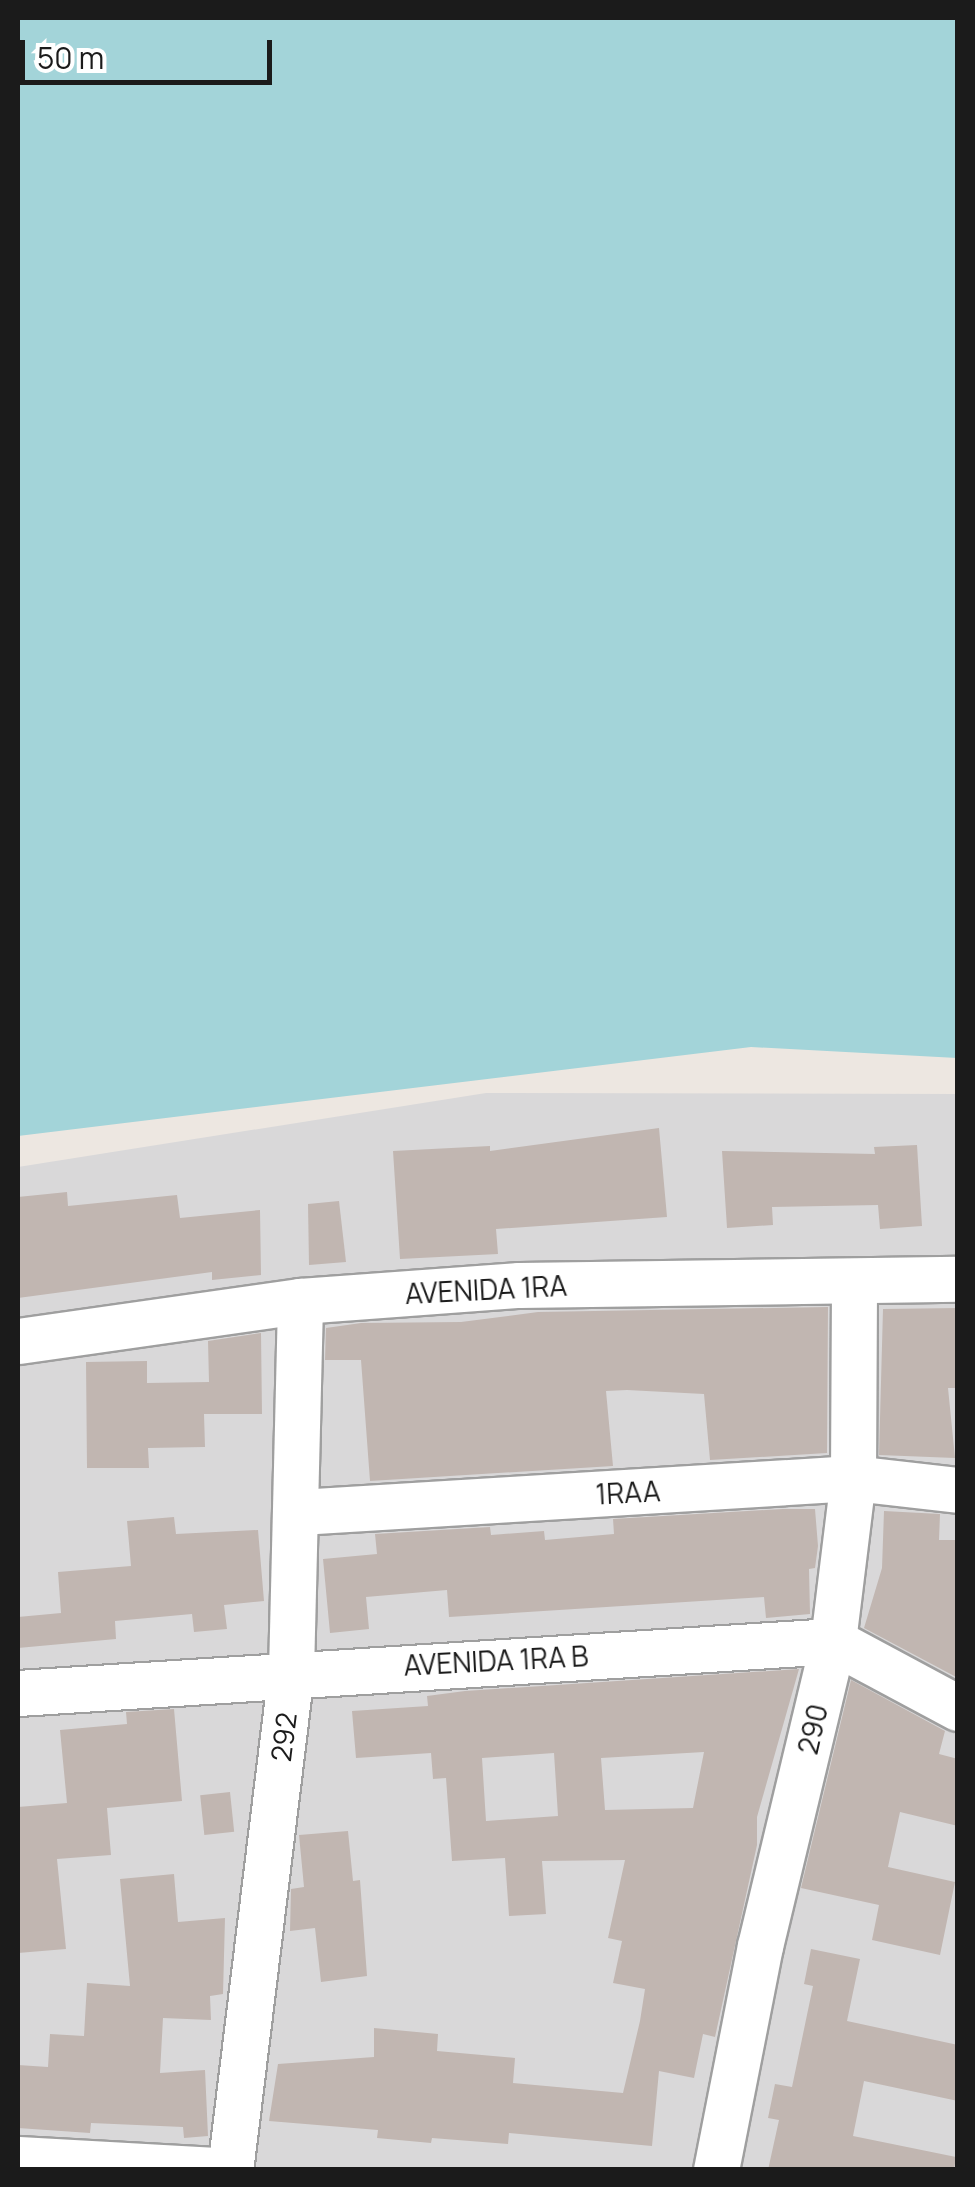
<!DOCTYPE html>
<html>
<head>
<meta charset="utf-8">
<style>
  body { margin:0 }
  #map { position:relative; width:975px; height:2187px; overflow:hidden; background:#ede7e1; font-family:Manrope,sans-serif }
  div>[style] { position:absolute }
  .residential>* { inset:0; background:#d9d8d9 }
  .water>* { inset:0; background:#a3d4d9 }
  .building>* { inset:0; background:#c1b6b1; transform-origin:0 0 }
  .roads { filter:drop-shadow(2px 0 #9f9f9f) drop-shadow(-2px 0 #9f9f9f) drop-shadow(0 2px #9f9f9f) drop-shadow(0 -2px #9f9f9f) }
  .minor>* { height:45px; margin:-22.5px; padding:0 22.5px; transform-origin:22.5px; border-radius:22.5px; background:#fff }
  span { translate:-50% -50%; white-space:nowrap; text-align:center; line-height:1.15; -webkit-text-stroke:10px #fff; paint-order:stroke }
  .street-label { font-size:28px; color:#1b1b1b }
  .frame { position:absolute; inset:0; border:20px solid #1b1b1b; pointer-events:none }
  .scale { position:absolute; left:20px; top:40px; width:252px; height:45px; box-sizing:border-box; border:5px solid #1b1b1b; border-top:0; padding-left:12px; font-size:30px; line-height:35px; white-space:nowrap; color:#1b1b1b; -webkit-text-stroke:8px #fff; paint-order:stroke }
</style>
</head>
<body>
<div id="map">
  <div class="residential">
    <i style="clip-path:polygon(486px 1093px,957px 1094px,957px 2169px,18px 2170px,18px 1167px)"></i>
  </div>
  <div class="water">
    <i style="clip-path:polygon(18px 18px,957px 18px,957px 1058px,751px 1047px,18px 1136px)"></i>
  </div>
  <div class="building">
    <i style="clip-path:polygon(659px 1128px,667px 1217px,496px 1229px,498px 1254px,400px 1259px,393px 1151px,490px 1146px,490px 1151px)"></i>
    <i style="clip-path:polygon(917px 1145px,922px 1226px,880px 1229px,878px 1205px,772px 1207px,773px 1225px,727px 1228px,722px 1151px,875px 1154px,874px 1147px)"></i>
    <i style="clip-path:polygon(67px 1192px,68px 1206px,177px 1195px,180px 1218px,260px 1210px,261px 1275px,212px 1280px,212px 1272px,18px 1298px,18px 1197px)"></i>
    <i style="clip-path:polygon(339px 1201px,346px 1262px,309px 1265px,308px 1204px)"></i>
    <i style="clip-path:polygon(828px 1307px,827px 1453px,710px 1460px,704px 1394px,627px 1390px,606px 1391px,613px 1466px,370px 1481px,361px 1360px,325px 1360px,326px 1328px,361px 1323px,461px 1322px,538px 1312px)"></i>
    <i style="clip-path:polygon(958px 1308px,958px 1388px,948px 1388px,955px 1458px,879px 1455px,883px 1309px)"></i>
    <i style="clip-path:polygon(261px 1333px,262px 1414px,204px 1414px,205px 1447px,148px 1448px,149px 1468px,87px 1468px,86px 1362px,147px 1361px,147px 1383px,209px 1382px,208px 1341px)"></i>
    <i style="clip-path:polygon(783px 1509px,815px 1509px,818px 1546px,815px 1568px,809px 1569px,810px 1614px,766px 1618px,764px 1597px,449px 1617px,447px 1590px,366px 1597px,369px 1629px,330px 1633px,323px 1559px,377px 1554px,375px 1534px,490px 1527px,491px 1535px,544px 1531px,545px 1540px,614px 1534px,613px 1519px)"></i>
    <i style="clip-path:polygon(884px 1511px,940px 1514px,939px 1540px,958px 1540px,958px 1678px,864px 1628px,882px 1568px)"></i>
    <i style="clip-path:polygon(174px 1517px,176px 1534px,258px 1530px,264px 1601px,224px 1605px,227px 1629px,194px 1632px,192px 1614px,115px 1621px,116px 1639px,18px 1648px,18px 1617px,61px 1613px,58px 1572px,131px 1566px,127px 1521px)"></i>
    <i style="clip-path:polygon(evenodd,799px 1669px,757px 1817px,757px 1845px,715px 2037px,703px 2034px,694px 2078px,659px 2071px,652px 2146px,509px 2133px,508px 2144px,432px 2138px,431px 2143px,377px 2138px,378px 2130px,269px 2121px,278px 2064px,374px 2057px,374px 2028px,438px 2034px,437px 2051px,515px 2058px,513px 2083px,623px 2093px,640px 2021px,645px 1989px,613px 1983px,622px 1941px,608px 1938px,625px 1860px,542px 1861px,546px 1914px,509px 1916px,505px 1858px,452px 1861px,446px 1778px,433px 1779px,431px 1753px,356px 1758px,352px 1711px,428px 1706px,427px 1696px,465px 1691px,799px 1669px,704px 1752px,693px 1808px,605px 1810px,601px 1758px,704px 1752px,799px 1669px,554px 1753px,558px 1816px,486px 1821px,482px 1758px,554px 1753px)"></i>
    <i style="clip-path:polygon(851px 1680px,945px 1731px,939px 1754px,958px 1759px,958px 1826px,900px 1812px,888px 1867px,955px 1882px,940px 1955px,872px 1940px,879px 1905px,801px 1888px)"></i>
    <i style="clip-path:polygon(174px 1709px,182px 1801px,107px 1808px,111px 1855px,57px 1859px,66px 1949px,18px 1953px,18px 1807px,67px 1803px,60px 1730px,127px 1724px,126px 1712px)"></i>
    <i style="left:230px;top:1792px;width:40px;height:30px;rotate:84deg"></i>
    <i style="clip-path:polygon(348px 1831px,353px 1881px,360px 1880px,367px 1976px,321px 1982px,315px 1928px,290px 1931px,291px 1889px,304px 1887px,299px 1835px)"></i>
    <i style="clip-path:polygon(174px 1874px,178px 1922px,225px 1918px,223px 1994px,210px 1996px,211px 2020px,163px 2018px,160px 2073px,205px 2070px,208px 2136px,184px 2138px,183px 2127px,91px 2123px,90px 2133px,18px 2128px,18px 2065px,48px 2067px,50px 2034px,84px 2036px,87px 1983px,130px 1986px,120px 1879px)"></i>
    <i style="clip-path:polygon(811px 1949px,860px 1959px,847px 2021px,958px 2045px,958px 2101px,864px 2081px,853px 2136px,956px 2157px,954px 2170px,768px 2170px,779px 2120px,768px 2118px,775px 2084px,792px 2087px,813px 1986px,804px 1984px)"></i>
  </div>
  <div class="roads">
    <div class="minor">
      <i style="left:18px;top:1341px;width:285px;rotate:-8.1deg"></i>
      <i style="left:300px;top:1301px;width:220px;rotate:-4.2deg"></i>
      <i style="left:519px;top:1285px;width:439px;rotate:-0.8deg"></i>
      <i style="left:299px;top:1512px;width:555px;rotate:-3.51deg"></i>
      <i style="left:853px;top:1478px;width:106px;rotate:6.5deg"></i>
      <i style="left:18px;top:1693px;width:817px;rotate:-3.65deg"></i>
      <i style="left:833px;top:1641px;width:142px;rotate:28.2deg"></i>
      <i style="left:18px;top:2159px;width:198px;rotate:3.2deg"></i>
      <i style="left:230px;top:2170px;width:502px;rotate:-83.02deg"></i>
      <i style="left:291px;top:1672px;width:371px;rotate:-88.6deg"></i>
      <i style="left:716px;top:2170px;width:228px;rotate:-78.9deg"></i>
      <i style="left:760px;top:1946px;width:314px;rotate:-76.5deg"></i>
      <i style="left:833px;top:1641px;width:164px;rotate:-83deg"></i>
      <i style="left:853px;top:1478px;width:196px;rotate:-89.7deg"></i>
    </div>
  </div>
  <div class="street-label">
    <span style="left:486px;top:1289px;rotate:-3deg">AVENIDA 1RA</span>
    <span style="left:628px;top:1492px;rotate:-3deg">1RAA</span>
    <span style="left:496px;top:1660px;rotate:-3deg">AVENIDA 1RA B</span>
    <span style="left:812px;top:1729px;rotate:-77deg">290</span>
    <span style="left:283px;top:1737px;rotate:-83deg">292</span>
  </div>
  <div class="frame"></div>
  <div class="scale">50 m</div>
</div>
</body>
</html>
